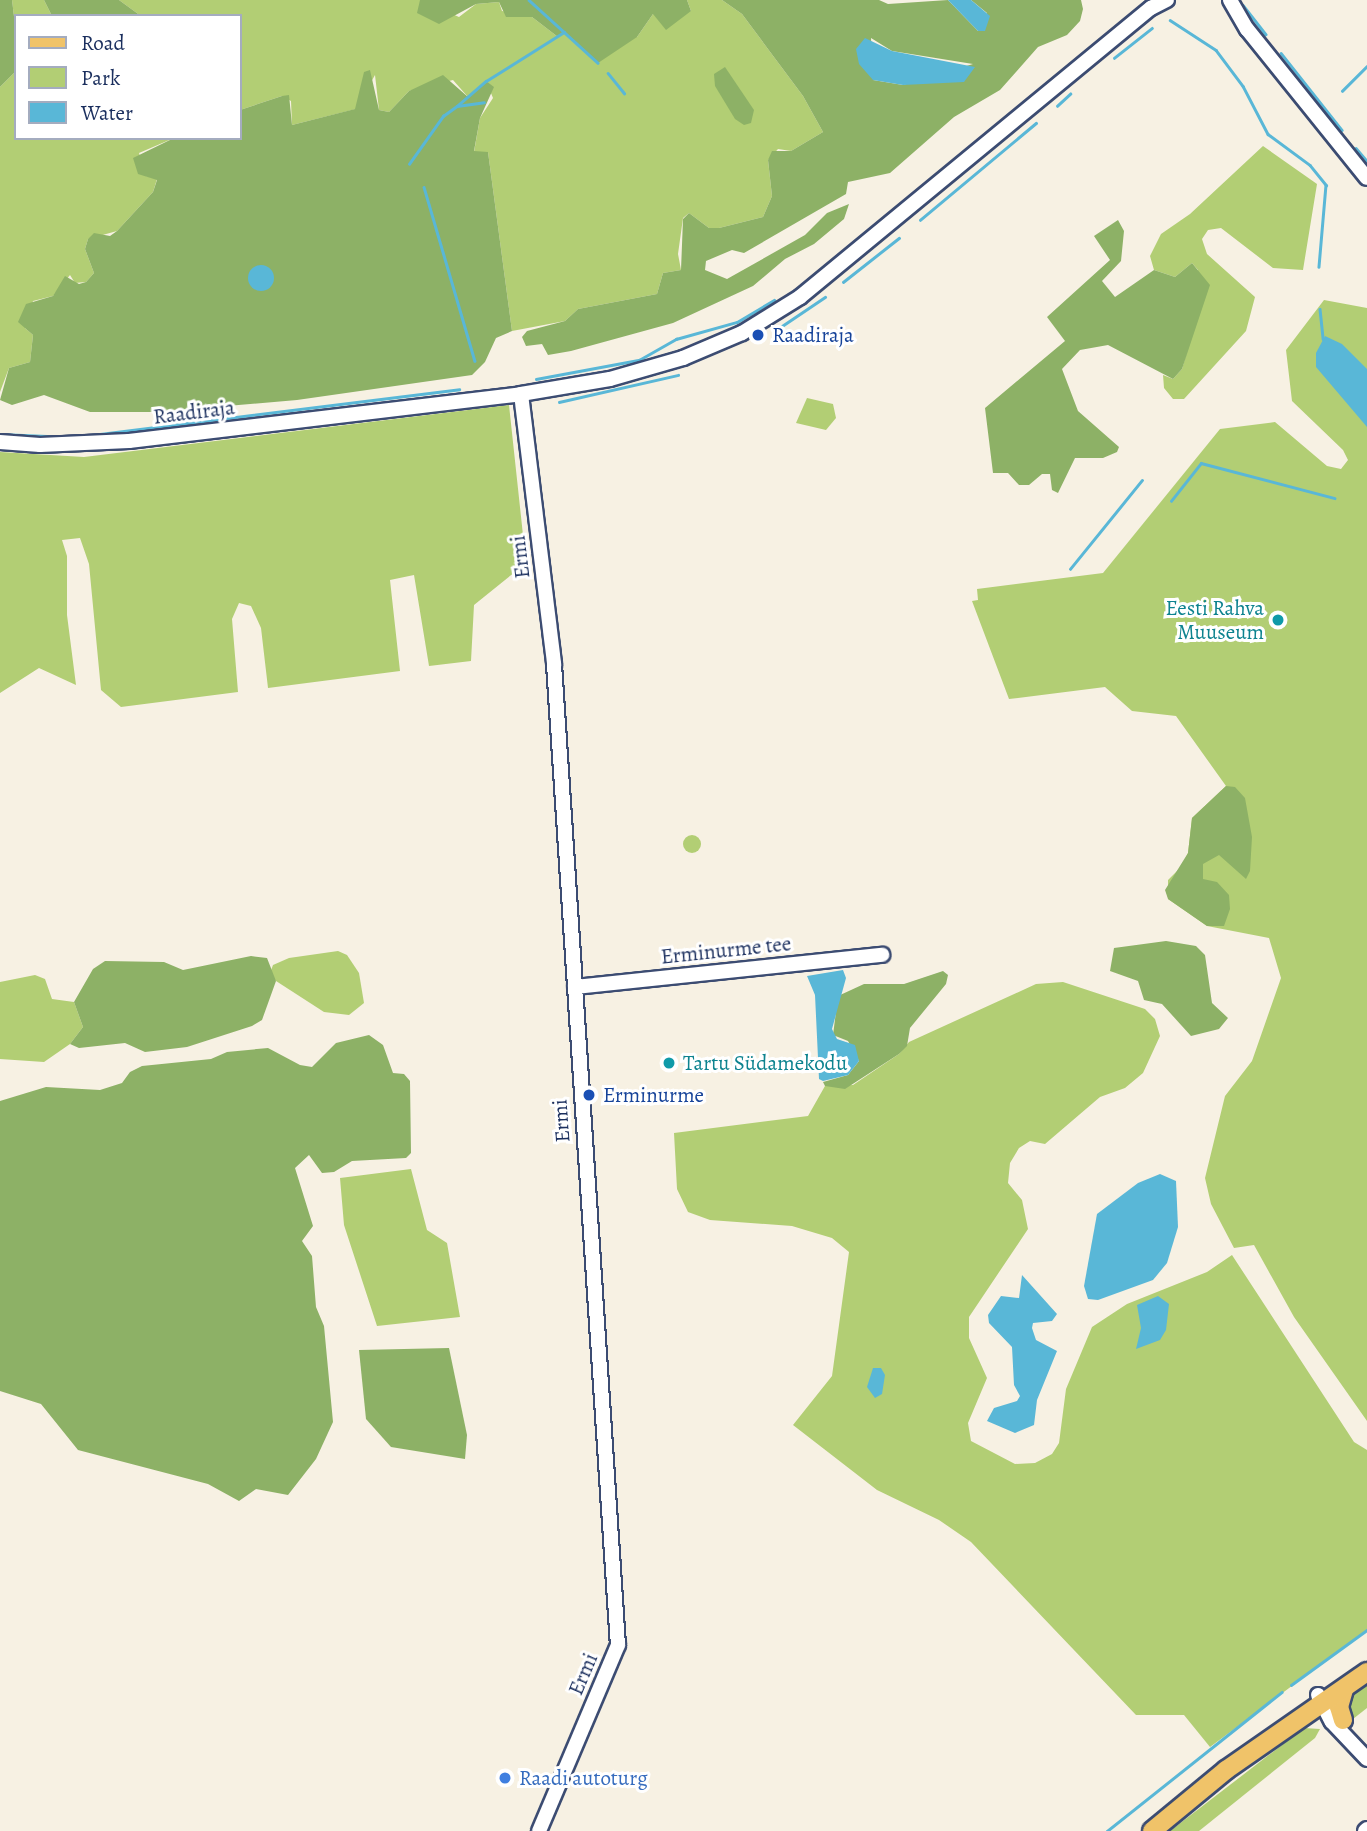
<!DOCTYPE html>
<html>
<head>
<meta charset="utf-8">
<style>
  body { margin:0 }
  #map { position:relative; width:1367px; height:1831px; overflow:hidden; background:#f7f1e3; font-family:Alegreya,serif }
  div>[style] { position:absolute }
  .green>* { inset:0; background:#b2ce74 }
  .round { border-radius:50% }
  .forest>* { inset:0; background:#8db166 }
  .water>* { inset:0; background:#59b7d7 }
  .stream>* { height:2.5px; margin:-1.25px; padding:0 1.25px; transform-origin:1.25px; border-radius:1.25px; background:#59b7d7 }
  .roads { filter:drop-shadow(2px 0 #3c4c72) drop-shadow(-2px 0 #3c4c72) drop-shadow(0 2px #3c4c72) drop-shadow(0 -2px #3c4c72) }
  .minor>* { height:14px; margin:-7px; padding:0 7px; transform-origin:7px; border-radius:7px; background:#fff }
  .major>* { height:18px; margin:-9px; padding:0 9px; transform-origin:9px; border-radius:9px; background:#f0c369 }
  .dots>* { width:19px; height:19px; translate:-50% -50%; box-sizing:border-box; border:4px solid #fff; border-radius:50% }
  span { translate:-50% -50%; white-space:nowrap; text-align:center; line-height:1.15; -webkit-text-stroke:6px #fff; paint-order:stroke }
  .transit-label { font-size:21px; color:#164399 }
  .left { translate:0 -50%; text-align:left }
  .street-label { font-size:21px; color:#1b2f5e }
  .culture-label { font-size:21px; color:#0d838f }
  .right { translate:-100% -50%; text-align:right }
  .shop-label { font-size:21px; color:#366cbe }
  .legend { position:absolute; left:14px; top:14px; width:228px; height:126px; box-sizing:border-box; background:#fff; border:2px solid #a4acbf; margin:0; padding:9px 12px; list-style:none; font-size:21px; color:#1b2f5e }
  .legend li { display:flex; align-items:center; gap:14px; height:35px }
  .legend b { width:35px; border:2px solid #a4acbf }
</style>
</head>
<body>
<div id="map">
  <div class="green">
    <i style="clip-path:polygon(12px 0,44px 0,52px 16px,16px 16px,16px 33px)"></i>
    <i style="clip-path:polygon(119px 0,420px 0,459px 17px,476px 4px,499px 2px,502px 11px,532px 17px,558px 37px,564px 32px,637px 37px,653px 14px,691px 11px,687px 0,722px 0,742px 14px,803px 96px,823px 132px,791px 151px,778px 149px,768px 160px,772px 196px,763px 217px,719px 228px,709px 228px,689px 213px,683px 218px,678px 254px,681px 270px,663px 273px,657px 294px,578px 309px,565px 321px,512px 331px,488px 152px,474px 152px,480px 118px,493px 98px,486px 81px,468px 97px,453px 80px,409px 91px,389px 112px,379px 110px,375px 75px,356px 109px,292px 125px,291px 101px,282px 96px,240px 110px,240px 16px,141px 16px)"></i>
    <i style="clip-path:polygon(16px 71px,16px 138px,174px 138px,139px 153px,146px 176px,157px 179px,153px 192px,117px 231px,88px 239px,85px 249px,94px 273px,86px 282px,75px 283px,70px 275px,53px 296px,33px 301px,25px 328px,33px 335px,30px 362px,9px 368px,0 392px,0 87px)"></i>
    <i style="clip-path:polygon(1263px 146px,1317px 184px,1303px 270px,1273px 268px,1221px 228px,1208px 230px,1202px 239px,1207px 254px,1255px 297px,1246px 331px,1184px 399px,1173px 399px,1164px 388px,1163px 375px,1173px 379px,1182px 369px,1195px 324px,1198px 270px,1192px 263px,1175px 277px,1154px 270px,1150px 256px,1161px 234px,1190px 214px)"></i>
    <i style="clip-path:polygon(1324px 300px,1367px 308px,1367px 1421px,1294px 1317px,1254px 1245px,1234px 1248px,1211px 1204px,1205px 1178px,1225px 1096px,1252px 1061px,1281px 978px,1269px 938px,1207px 926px,1168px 899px,1168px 880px,1182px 866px,1188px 853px,1192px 818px,1226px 786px,1176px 716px,1132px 711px,1105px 687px,1009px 699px,972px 601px,978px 600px,977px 589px,1103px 573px,1220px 429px,1275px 422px,1327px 466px,1341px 469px,1348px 460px,1343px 450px,1292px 401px,1286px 350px)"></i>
    <i style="clip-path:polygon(807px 398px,833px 404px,836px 418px,826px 430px,796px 423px)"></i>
    <i style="clip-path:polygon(509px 405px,526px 563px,474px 605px,471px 661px,429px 666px,414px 575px,390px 580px,400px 671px,268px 688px,261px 628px,251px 606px,239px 603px,232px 619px,238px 692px,121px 707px,101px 690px,89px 564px,80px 538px,62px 540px,67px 556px,67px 615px,76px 685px,39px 668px,0 693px,0 452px,84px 457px)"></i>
    <i class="round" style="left:683px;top:835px;width:18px;height:18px"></i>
    <i style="clip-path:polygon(338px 951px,347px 955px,359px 973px,364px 1003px,349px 1015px,324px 1012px,276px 981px,270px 973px,273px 965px,289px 958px)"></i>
    <i style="clip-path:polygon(35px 975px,45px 979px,52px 999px,74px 1002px,83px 1027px,70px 1044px,44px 1062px,0 1059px,0 982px)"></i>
    <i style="clip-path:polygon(1063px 982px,1145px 1009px,1155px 1019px,1160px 1036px,1143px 1073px,1125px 1088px,1100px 1097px,1045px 1144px,1030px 1141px,1019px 1148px,1010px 1163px,1008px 1183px,1022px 1200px,1028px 1229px,969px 1317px,969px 1338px,987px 1378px,968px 1423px,971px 1441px,1015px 1464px,1035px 1463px,1052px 1454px,1059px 1443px,1066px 1389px,1092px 1327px,1127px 1304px,1207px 1272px,1232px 1255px,1354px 1442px,1367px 1450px,1367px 1630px,1210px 1747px,1184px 1715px,1136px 1715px,971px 1542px,939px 1520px,877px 1490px,793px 1425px,832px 1376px,849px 1252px,832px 1238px,792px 1226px,710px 1220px,688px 1212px,677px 1189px,674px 1133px,808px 1116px,825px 1086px,853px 1085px,899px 1054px,909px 1042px,1036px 984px)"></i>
    <i style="clip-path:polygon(411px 1169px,427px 1230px,447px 1243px,460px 1317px,377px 1326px,344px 1225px,340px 1178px)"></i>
    <i style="clip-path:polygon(1367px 1680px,1367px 1708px,1353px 1719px,1344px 1699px)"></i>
    <i style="clip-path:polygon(1304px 1728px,1320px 1729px,1315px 1738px,1199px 1831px,1170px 1831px)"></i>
  </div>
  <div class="forest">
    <i style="clip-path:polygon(0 0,12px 0,16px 33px,16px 71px,0 87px)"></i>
    <i style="clip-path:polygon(44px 0,119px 0,141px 16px,52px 16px)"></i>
    <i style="clip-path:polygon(420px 0,687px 0,691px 11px,666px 30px,653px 14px,637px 37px,598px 63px,565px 32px,558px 37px,532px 17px,506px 17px,499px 2px,476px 4px,439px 24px,417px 13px)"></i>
    <i style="clip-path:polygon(evenodd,722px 0,879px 0,888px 4px,948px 0,978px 31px,987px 13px,971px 0,1081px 0,1083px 9px,1080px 21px,1067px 35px,1038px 47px,1000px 90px,954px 117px,890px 173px,848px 182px,846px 194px,744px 253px,732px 250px,706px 261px,705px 270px,727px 279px,805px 235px,827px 213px,849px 204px,844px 219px,814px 244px,785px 259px,753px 286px,673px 323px,571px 351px,548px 355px,542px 344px,526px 346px,522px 337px,527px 331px,565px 321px,578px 309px,657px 294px,663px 273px,681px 270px,683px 219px,689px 213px,709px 228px,719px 228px,763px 217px,772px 196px,768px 160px,772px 151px,791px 151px,823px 132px,803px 96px,742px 14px,722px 0,871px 38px,892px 51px,973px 64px,903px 85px,873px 80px,871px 38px)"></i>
    <i style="clip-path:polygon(725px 67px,754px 110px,751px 123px,744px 125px,735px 119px,715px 86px,714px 74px)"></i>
    <i style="clip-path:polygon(370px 70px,379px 110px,389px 112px,409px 91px,443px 75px,468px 97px,486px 81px,494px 87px,480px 118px,474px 151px,488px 152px,512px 331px,496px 338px,485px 362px,472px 375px,297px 400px,157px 412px,90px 412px,44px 395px,12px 405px,0 400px,9px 368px,30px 362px,33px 335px,18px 322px,26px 304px,53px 296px,65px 276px,79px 284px,86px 282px,94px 273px,85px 249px,88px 239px,94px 233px,110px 236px,117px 231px,153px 192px,157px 180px,138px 174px,133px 158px,174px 138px,240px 138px,240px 110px,282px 96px,289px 95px,292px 125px,355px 109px,364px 72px)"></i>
    <i style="clip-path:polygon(1118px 220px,1124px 231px,1121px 261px,1102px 281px,1115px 297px,1154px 270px,1175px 277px,1192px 263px,1210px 285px,1182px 369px,1173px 379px,1108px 345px,1080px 350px,1062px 369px,1078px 411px,1119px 447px,1117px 452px,1103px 458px,1075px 458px,1058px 493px,1052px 490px,1050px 474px,1042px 474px,1029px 485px,1019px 485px,1008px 473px,993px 473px,985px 408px,1065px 341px,1047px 317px,1110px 260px,1094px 236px)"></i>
    <i style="clip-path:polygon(1226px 786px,1235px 787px,1245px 798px,1252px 837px,1250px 871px,1246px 879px,1219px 855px,1203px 864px,1203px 879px,1217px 882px,1229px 895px,1230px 909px,1224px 926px,1207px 926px,1168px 899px,1165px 890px,1188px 853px,1192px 818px)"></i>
    <i style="clip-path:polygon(1166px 941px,1196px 946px,1205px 955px,1212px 1003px,1228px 1018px,1219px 1029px,1191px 1036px,1162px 1004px,1144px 1000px,1138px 981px,1110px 971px,1114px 948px)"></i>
    <i style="clip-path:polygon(251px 956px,267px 958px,276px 981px,262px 1020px,252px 1026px,187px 1047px,145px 1052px,125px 1043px,79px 1048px,70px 1044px,83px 1027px,74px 1002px,93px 969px,105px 961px,164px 962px,183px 970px)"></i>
    <i style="clip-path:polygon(943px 971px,948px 975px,946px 984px,910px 1028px,907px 1046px,899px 1054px,845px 1089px,825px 1086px,823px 1082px,848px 1075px,859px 1061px,848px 1041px,833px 1035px,838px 996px,864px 984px,904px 984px)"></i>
    <i style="clip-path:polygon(369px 1035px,383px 1045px,393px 1073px,404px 1074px,410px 1081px,411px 1153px,406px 1158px,352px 1161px,334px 1172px,322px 1173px,309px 1155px,295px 1168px,313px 1226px,302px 1241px,312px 1256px,316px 1307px,324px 1326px,333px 1422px,316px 1459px,288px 1495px,256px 1489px,239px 1501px,208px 1484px,78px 1450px,41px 1404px,0 1391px,0 1101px,46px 1087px,100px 1090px,122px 1083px,130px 1072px,142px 1066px,211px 1059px,227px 1052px,268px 1048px,300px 1065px,312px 1067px,336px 1043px)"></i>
    <i style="clip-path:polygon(449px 1348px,467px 1435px,465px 1459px,391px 1447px,366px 1419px,359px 1350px)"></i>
  </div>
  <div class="water">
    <i style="clip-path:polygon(948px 0,971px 0,990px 16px,985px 31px,978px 31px)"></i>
    <i style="clip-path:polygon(865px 38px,892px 51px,975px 67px,964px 82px,903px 85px,873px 80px,859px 64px,856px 49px)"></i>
    <i class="round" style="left:248px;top:265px;width:26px;height:26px"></i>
    <i style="clip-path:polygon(1325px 336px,1342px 344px,1367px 369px,1367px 427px,1316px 367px,1316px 353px)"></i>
    <i style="clip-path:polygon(843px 970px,846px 978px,832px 1029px,837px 1039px,855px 1045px,859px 1061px,848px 1075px,823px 1081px,819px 1079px,815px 995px,807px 976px)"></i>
    <i style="clip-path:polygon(1160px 1174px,1176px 1181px,1178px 1227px,1167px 1263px,1153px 1280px,1098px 1300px,1088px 1299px,1084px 1286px,1097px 1214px,1138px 1183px)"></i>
    <i style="clip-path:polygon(1022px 1275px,1057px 1314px,1052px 1321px,1033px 1323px,1032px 1328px,1036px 1340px,1057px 1351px,1037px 1400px,1034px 1425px,1015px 1433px,987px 1421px,994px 1408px,1017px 1401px,1020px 1396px,1014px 1385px,1012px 1347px,989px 1323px,988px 1315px,1001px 1296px,1019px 1298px)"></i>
    <i style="clip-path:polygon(1158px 1296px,1169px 1304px,1166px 1330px,1160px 1340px,1136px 1349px,1141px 1328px,1137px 1305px)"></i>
    <i style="clip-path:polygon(873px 1368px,881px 1368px,885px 1375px,882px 1394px,875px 1398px,867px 1387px)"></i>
  </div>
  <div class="stream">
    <i style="left:529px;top:0;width:93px;rotate:42.4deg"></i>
    <i style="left:1243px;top:5px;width:37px;rotate:52deg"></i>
    <i style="left:1170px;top:20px;width:55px;rotate:33.1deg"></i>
    <i style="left:1216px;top:50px;width:45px;rotate:53.1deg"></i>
    <i style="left:1243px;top:86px;width:54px;rotate:62.5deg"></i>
    <i style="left:1268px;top:134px;width:52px;rotate:36.4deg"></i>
    <i style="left:1310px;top:165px;width:26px;rotate:51deg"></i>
    <i style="left:1326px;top:185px;width:82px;rotate:94.9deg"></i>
    <i style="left:1281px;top:53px;width:98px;rotate:51.6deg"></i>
    <i style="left:1114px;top:58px;width:48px;rotate:-38.3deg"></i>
    <i style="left:608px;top:73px;width:26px;rotate:51deg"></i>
    <i style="left:1342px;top:91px;width:35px;rotate:-45deg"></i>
    <i style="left:457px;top:106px;width:38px;rotate:-41deg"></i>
    <i style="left:486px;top:81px;width:92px;rotate:-32.1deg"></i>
    <i style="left:1057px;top:106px;width:18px;rotate:-43deg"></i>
    <i style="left:1356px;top:148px;width:17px;rotate:50deg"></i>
    <i style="left:409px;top:164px;width:59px;rotate:-54.7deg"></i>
    <i style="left:443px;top:116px;width:17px;rotate:-36deg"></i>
    <i style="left:457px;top:106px;width:27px;rotate:-8deg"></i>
    <i style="left:424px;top:187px;width:181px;rotate:73.7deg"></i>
    <i style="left:920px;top:220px;width:151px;rotate:-39.9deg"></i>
    <i style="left:843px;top:282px;width:71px;rotate:-38.2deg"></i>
    <i style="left:1320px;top:309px;width:30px;rotate:84deg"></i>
    <i style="left:776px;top:330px;width:59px;rotate:-34deg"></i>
    <i style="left:536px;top:379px;width:105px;rotate:-10.5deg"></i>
    <i style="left:639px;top:360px;width:43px;rotate:-29.6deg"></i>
    <i style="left:676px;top:339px;width:63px;rotate:-15.6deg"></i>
    <i style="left:737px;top:322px;width:43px;rotate:-30.7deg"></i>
    <i style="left:559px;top:402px;width:122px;rotate:-12.8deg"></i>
    <i style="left:0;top:434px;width:70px;rotate:2.5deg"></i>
    <i style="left:84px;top:436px;width:378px;rotate:-7.1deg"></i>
    <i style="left:1171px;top:501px;width:48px;rotate:-51.7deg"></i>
    <i style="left:1201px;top:463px;width:138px;rotate:14.7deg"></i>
    <i style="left:1070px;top:569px;width:114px;rotate:-51deg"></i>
    <i style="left:1291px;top:1685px;width:94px;rotate:-35.9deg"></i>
    <i style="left:1107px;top:1831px;width:223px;rotate:-38.5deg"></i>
  </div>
  <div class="roads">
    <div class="minor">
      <i style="left:1230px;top:0;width:34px;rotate:60deg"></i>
      <i style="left:1247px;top:29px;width:191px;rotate:51.2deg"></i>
      <i style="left:521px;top:394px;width:272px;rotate:83deg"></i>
      <i style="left:554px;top:664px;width:983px;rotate:86.27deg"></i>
      <i style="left:618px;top:1645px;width:202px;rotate:113deg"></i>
      <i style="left:0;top:442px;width:40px;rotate:4.3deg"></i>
      <i style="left:40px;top:445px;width:89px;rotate:-2.6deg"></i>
      <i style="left:129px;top:441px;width:395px;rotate:-6.8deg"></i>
      <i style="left:521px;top:394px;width:90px;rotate:-9.6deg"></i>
      <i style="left:610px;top:379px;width:76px;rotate:-16deg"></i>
      <i style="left:683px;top:358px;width:64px;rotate:-23deg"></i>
      <i style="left:742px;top:333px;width:68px;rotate:-31.8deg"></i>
      <i style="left:800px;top:297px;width:455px;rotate:-39.5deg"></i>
      <i style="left:1151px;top:8px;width:18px;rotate:-27deg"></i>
      <i style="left:575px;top:987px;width:309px;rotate:-6deg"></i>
      <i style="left:1318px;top:1695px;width:30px;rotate:63deg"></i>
      <i style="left:1332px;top:1722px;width:51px;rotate:46.6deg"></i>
      <i style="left:1365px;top:1831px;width:3px;rotate:-45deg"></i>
    </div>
    <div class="major">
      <i style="left:1343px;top:1720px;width:14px;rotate:-107deg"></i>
      <i style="left:1339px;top:1707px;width:19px;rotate:-74deg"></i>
      <i style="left:1152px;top:1831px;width:96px;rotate:-39.5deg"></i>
      <i style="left:1226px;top:1770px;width:172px;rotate:-34.8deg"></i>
    </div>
  </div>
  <div class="dots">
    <i style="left:758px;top:335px;background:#1a4fb4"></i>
    <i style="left:1278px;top:620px;background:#0f9aa8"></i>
    <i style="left:669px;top:1063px;background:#0f9aa8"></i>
    <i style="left:589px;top:1095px;background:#1a4fb4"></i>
    <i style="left:505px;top:1778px;background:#3f7fe0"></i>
  </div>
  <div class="transit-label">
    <span class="left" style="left:772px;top:335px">Raadiraja</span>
    <span class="left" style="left:603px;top:1095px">Erminurme</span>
  </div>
  <div class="street-label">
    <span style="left:194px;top:412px;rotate:-7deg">Raadiraja</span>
    <span style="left:520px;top:557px;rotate:-97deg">Ermi</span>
    <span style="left:726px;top:950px;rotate:-6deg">Erminurme tee</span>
    <span style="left:561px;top:1121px;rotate:-94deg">Ermi</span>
    <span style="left:583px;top:1674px;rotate:-67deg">Ermi</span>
  </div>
  <div class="culture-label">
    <span class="right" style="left:1264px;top:620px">Eesti Rahva<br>Muuseum</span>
    <span class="left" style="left:683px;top:1063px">Tartu Südamekodu</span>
  </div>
  <div class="shop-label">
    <span class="left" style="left:519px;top:1778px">Raadi autoturg</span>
  </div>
  <ul class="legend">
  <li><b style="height:9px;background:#f0c369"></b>Road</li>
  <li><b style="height:19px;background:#b2ce74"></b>Park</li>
  <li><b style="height:19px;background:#59b7d7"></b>Water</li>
  </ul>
</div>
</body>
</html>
